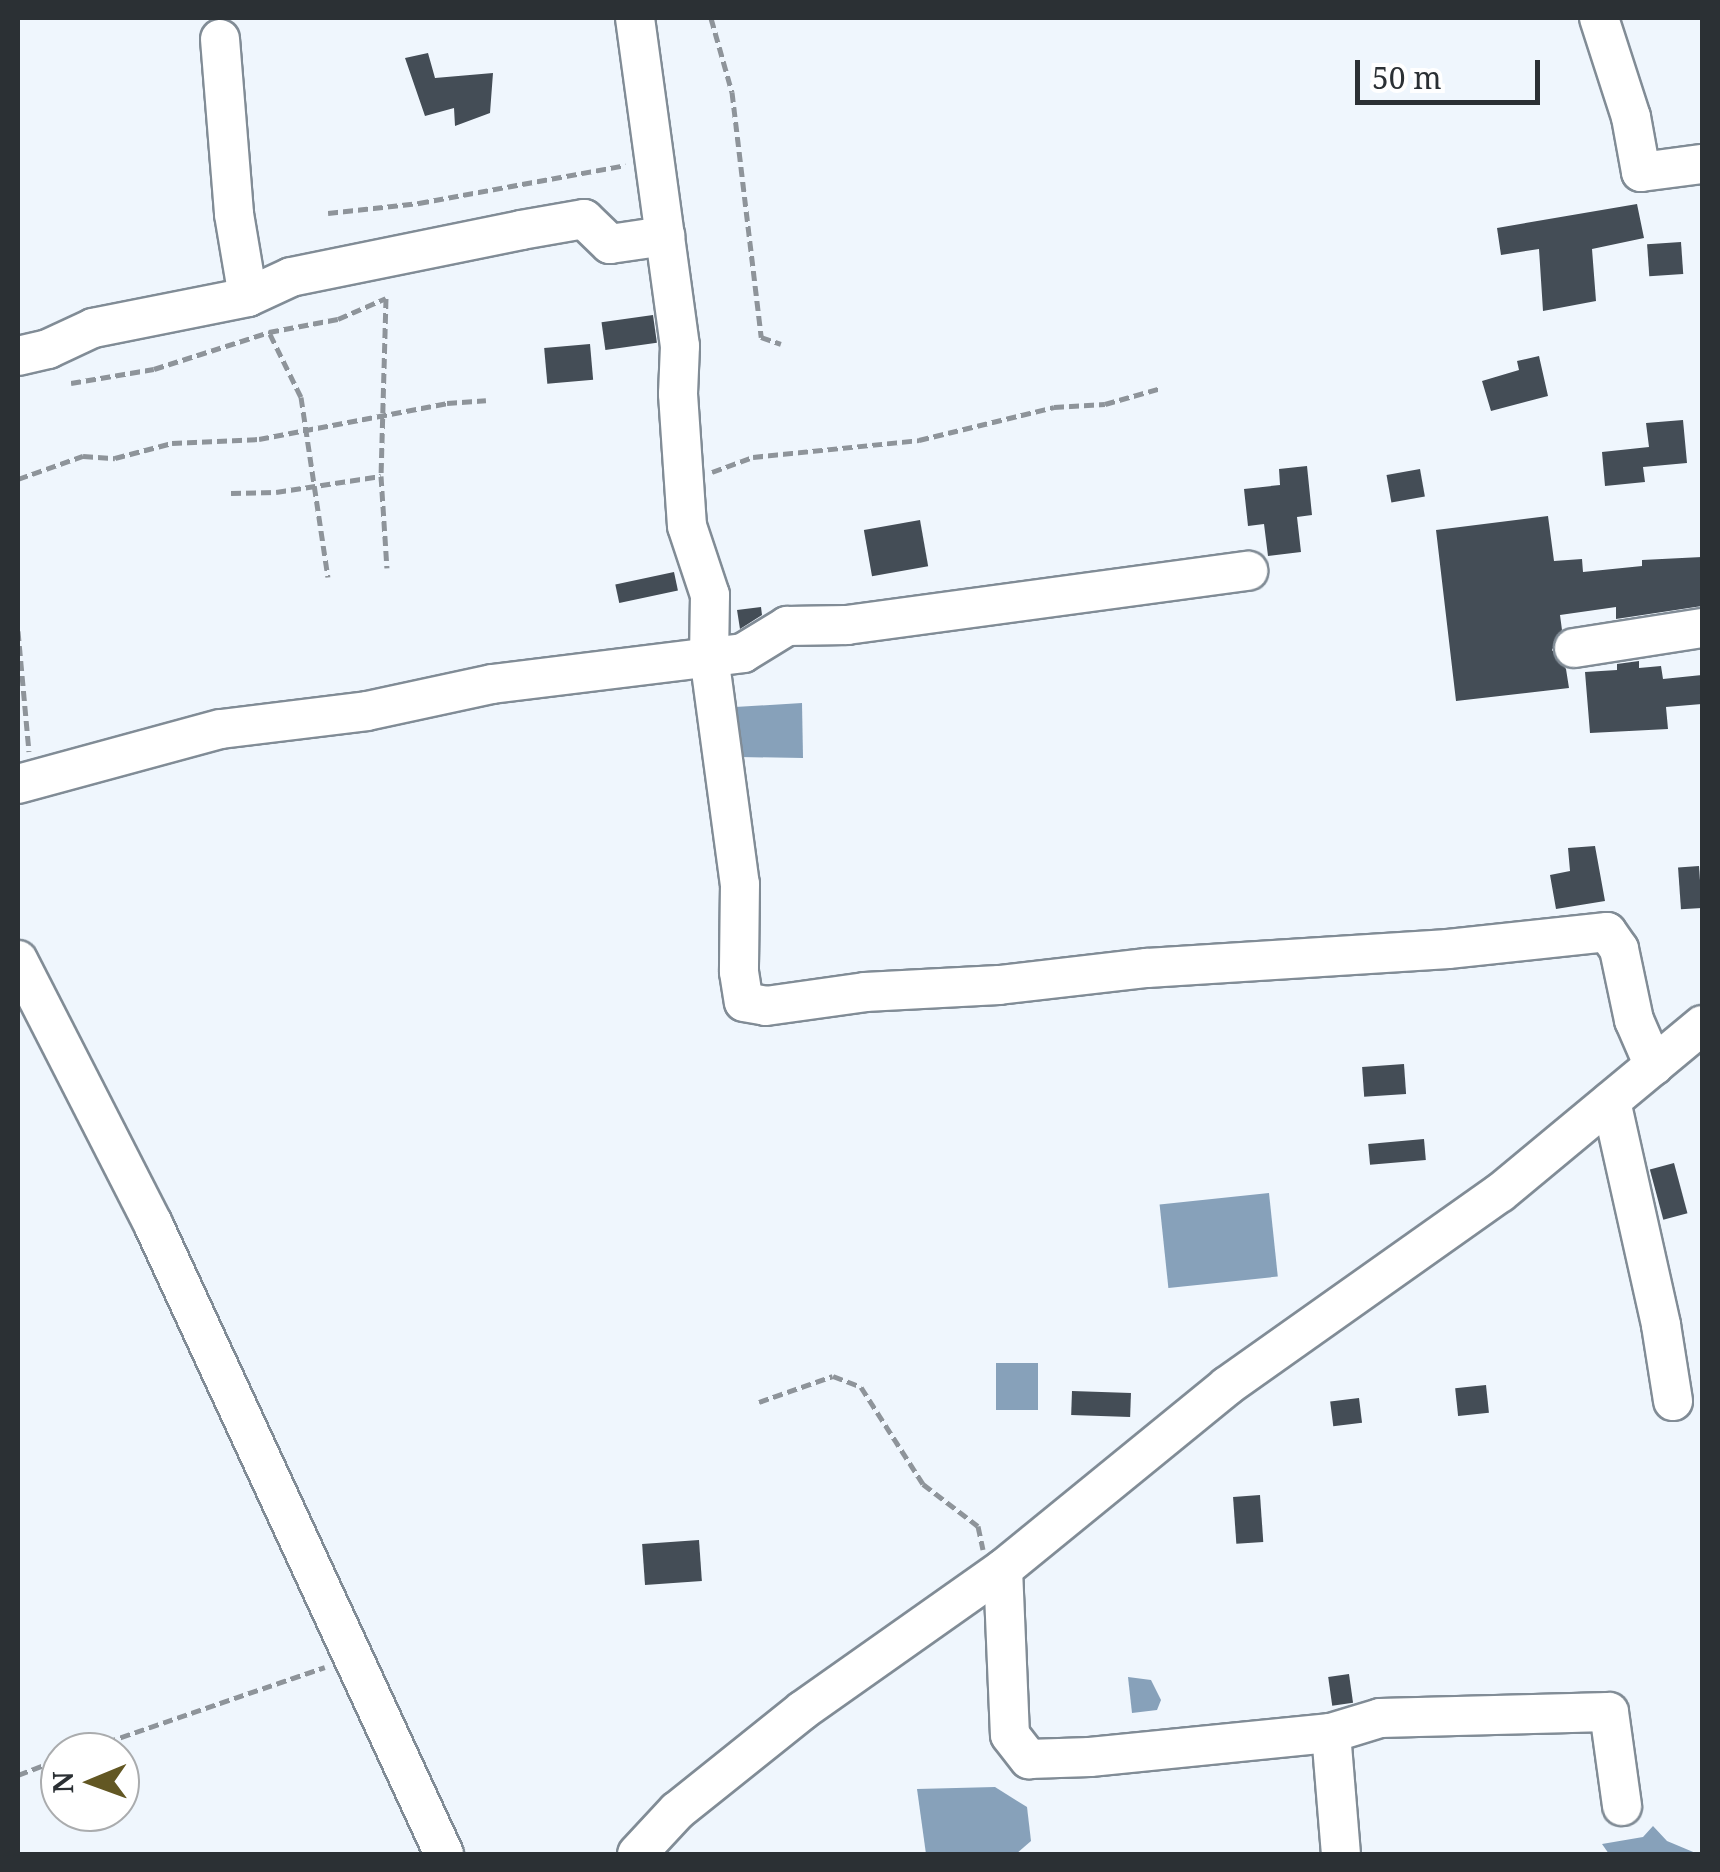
<!DOCTYPE html>
<html>
<head>
<meta charset="utf-8">
<style>
  body { margin:0 }
  #map { position:relative; width:1720px; height:1872px; overflow:hidden; background:#eff6fd; font-family:"Noto Serif",serif }
  div>[style] { position:absolute }
  .water>* { inset:0; background:#87a1ba; transform-origin:0 0 }
  .building>* { inset:0; background:#444d56; transform-origin:0 0 }
  .path>* { height:5px; margin-top:-2.5px; transform-origin:0; background:repeating-linear-gradient(90deg,#8e949a 0 10px,transparent 0 15px) }
  .roads { filter:drop-shadow(2px 0 #818c96) drop-shadow(-2px 0 #818c96) drop-shadow(0 2px #818c96) drop-shadow(0 -2px #818c96) }
  .minor>* { height:38px; margin:-19px; padding:0 19px; transform-origin:19px; border-radius:19px; background:#fff }
  span { translate:-50% -50%; white-space:nowrap; text-align:center; line-height:1.15; -webkit-text-stroke:10px #fff; paint-order:stroke }
  .frame { position:absolute; inset:0; border:20px solid #2b3034; pointer-events:none }
  .north { position:absolute; left:40px; top:1732px; width:100px; height:100px; box-sizing:border-box; background:#fff; border:2px solid #aaacae; border-radius:50%; rotate:269deg; font-size:28px; font-weight:700; line-height:40px; text-align:center; color:#2b3034 }
  .north::after { content:''; display:block; margin:auto; width:35px; height:45px; background:#625723; clip-path:polygon(50% 0,100% 100%,50% 72%,0 100%) }
  .scale { position:absolute; left:1355px; top:60px; width:185px; height:45px; box-sizing:border-box; border:5px solid #2b3034; border-top:0; padding-left:12px; font-size:30px; line-height:35px; white-space:nowrap; color:#2b3034; -webkit-text-stroke:8px #fff; paint-order:stroke }
</style>
</head>
<body>
<div id="map">
  <div class="water">
    <i style="clip-path:polygon(802px 703px,803px 758px,740px 757px,735px 707px)"></i>
    <i style="left:1269px;top:1193px;width:84px;height:110px;rotate:84deg"></i>
    <i style="left:996px;top:1363px;width:42px;height:47px"></i>
    <i style="clip-path:polygon(1128px 1677px,1151px 1680px,1161px 1700px,1157px 1710px,1132px 1713px)"></i>
    <i style="clip-path:polygon(995px 1787px,1027px 1807px,1031px 1841px,1016px 1854px,926px 1854px,917px 1789px)"></i>
    <i style="clip-path:polygon(1653px 1826px,1667px 1841px,1698px 1854px,1609px 1854px,1602px 1844px,1643px 1837px)"></i>
  </div>
  <div class="building">
    <i style="clip-path:polygon(428px 53px,435px 78px,493px 73px,490px 113px,455px 126px,454px 108px,425px 116px,405px 58px)"></i>
    <i style="clip-path:polygon(1637px 204px,1644px 238px,1592px 249px,1596px 301px,1543px 311px,1539px 249px,1501px 255px,1497px 228px)"></i>
    <i style="left:1681px;top:242px;width:32px;height:34px;rotate:86deg"></i>
    <i style="left:653px;top:315px;width:28px;height:52px;rotate:82deg"></i>
    <i style="left:590px;top:344px;width:36px;height:46px;rotate:85deg"></i>
    <i style="clip-path:polygon(1539px 356px,1548px 396px,1491px 411px,1482px 381px,1519px 370px,1517px 361px)"></i>
    <i style="clip-path:polygon(1683px 420px,1687px 463px,1643px 467px,1645px 482px,1605px 486px,1602px 452px,1649px 447px,1646px 423px)"></i>
    <i style="clip-path:polygon(1307px 466px,1312px 515px,1297px 517px,1301px 552px,1268px 556px,1264px 524px,1248px 526px,1244px 489px,1280px 485px,1279px 469px)"></i>
    <i style="left:1420px;top:469px;width:28px;height:34px;rotate:80deg"></i>
    <i style="clip-path:polygon(1548px 516px,1554px 561px,1582px 559px,1583px 572px,1642px 566px,1642px 560px,1702px 557px,1702px 606px,1616px 619px,1616px 607px,1560px 615px,1562px 630px,1552px 650px,1566px 669px,1569px 688px,1456px 701px,1436px 530px)"></i>
    <i style="left:920px;top:520px;width:47px;height:57px;rotate:80deg"></i>
    <i style="left:674px;top:572px;width:19px;height:60px;rotate:78deg"></i>
    <i style="clip-path:polygon(761px 607px,762px 615px,740px 629px,737px 610px)"></i>
    <i style="clip-path:polygon(1639px 661px,1639px 668px,1661px 666px,1663px 679px,1702px 675px,1702px 704px,1666px 707px,1668px 729px,1590px 733px,1585px 672px,1617px 670px,1617px 664px)"></i>
    <i style="clip-path:polygon(1595px 846px,1605px 901px,1556px 909px,1550px 875px,1570px 871px,1568px 848px)"></i>
    <i style="left:1699px;top:866px;width:42px;height:21px;rotate:86deg"></i>
    <i style="left:1404px;top:1064px;width:30px;height:42px;rotate:86deg"></i>
    <i style="left:1424px;top:1139px;width:21px;height:56px;rotate:85deg"></i>
    <i style="left:1674px;top:1163px;width:52px;height:25px;rotate:75deg"></i>
    <i style="left:1486px;top:1385px;width:28px;height:31px;rotate:84deg"></i>
    <i style="left:1072px;top:1391px;width:59px;height:24px;rotate:2deg"></i>
    <i style="left:1359px;top:1398px;width:25px;height:29px;rotate:83deg"></i>
    <i style="left:1260px;top:1495px;width:47px;height:27px;rotate:86deg"></i>
    <i style="left:699px;top:1540px;width:41px;height:57px;rotate:86deg"></i>
    <i style="left:1349px;top:1674px;width:29px;height:21px;rotate:82deg"></i>
  </div>
  <div class="path">
    <i style="left:711px;top:18px;width:77px;rotate:74.2deg"></i>
    <i style="left:732px;top:92px;width:247px;rotate:83.2deg"></i>
    <i style="left:761px;top:337px;width:21px;rotate:19deg"></i>
    <i style="left:328px;top:213px;width:92px;rotate:-6.3deg"></i>
    <i style="left:419px;top:203px;width:210px;rotate:-10.4deg"></i>
    <i style="left:270px;top:334px;width:70px;rotate:63.8deg"></i>
    <i style="left:301px;top:397px;width:182px;rotate:81.5deg"></i>
    <i style="left:71px;top:383px;width:84px;rotate:-9.6deg"></i>
    <i style="left:154px;top:369px;width:121px;rotate:-17.8deg"></i>
    <i style="left:269px;top:332px;width:70px;rotate:-10.7deg"></i>
    <i style="left:338px;top:319px;width:52px;rotate:-23.6deg"></i>
    <i style="left:386px;top:298px;width:178px;rotate:91.6deg"></i>
    <i style="left:381px;top:476px;width:92px;rotate:86.3deg"></i>
    <i style="left:712px;top:472px;width:44px;rotate:-20.1deg"></i>
    <i style="left:753px;top:457px;width:167px;rotate:-5.8deg"></i>
    <i style="left:919px;top:440px;width:139px;rotate:-13.7deg"></i>
    <i style="left:1054px;top:407px;width:51px;rotate:-3.4deg"></i>
    <i style="left:1105px;top:404px;width:58px;rotate:-15.9deg"></i>
    <i style="left:18px;top:479px;width:69px;rotate:-19.5deg"></i>
    <i style="left:83px;top:456px;width:32px;rotate:4deg"></i>
    <i style="left:115px;top:458px;width:59px;rotate:-14.7deg"></i>
    <i style="left:172px;top:443px;width:87px;rotate:-2.6deg"></i>
    <i style="left:259px;top:439px;width:191px;rotate:-10.8deg"></i>
    <i style="left:447px;top:403px;width:39px;rotate:-4deg"></i>
    <i style="left:231px;top:493px;width:45px;rotate:-1.3deg"></i>
    <i style="left:276px;top:492px;width:106px;rotate:-8.7deg"></i>
    <i style="left:18px;top:631px;width:121px;rotate:84.8deg"></i>
    <i style="left:759px;top:1402px;width:78px;rotate:-19.4deg"></i>
    <i style="left:833px;top:1376px;width:30px;rotate:21deg"></i>
    <i style="left:861px;top:1387px;width:115px;rotate:57.4deg"></i>
    <i style="left:923px;top:1484px;width:69px;rotate:37.4deg"></i>
    <i style="left:978px;top:1526px;width:24px;rotate:78deg"></i>
    <i style="left:78px;top:1752px;width:261px;rotate:-19deg"></i>
    <i style="left:18px;top:1775px;width:45px;rotate:-20.9deg"></i>
  </div>
  <div class="roads">
    <div class="minor">
      <i style="left:635px;top:18px;width:331px;rotate:82.2deg"></i>
      <i style="left:680px;top:346px;width:48px;rotate:92.4deg"></i>
      <i style="left:678px;top:394px;width:132px;rotate:86.1deg"></i>
      <i style="left:687px;top:526px;width:73px;rotate:71.6deg"></i>
      <i style="left:710px;top:595px;width:61px;rotate:90.9deg"></i>
      <i style="left:709px;top:656px;width:230px;rotate:82.3deg"></i>
      <i style="left:740px;top:884px;width:88px;rotate:90.7deg"></i>
      <i style="left:739px;top:972px;width:30px;rotate:81deg"></i>
      <i style="left:744px;top:1002px;width:22px;rotate:10deg"></i>
      <i style="left:766px;top:1006px;width:100px;rotate:-8deg"></i>
      <i style="left:865px;top:992px;width:134px;rotate:-3deg"></i>
      <i style="left:999px;top:985px;width:149px;rotate:-6.6deg"></i>
      <i style="left:1147px;top:968px;width:302px;rotate:-3.6deg"></i>
      <i style="left:1448px;top:949px;width:160px;rotate:-6.1deg"></i>
      <i style="left:1607px;top:932px;width:21px;rotate:55deg"></i>
      <i style="left:1619px;top:949px;width:73px;rotate:78.1deg"></i>
      <i style="left:1634px;top:1020px;width:50px;rotate:66.5deg"></i>
      <i style="left:1599px;top:18px;width:104px;rotate:72.1deg"></i>
      <i style="left:1631px;top:117px;width:56px;rotate:79.7deg"></i>
      <i style="left:1641px;top:172px;width:62px;rotate:-7.5deg"></i>
      <i style="left:220px;top:39px;width:176px;rotate:85.4deg"></i>
      <i style="left:234px;top:214px;width:84px;rotate:80.4deg"></i>
      <i style="left:18px;top:356px;width:31px;rotate:-13deg"></i>
      <i style="left:48px;top:349px;width:50px;rotate:-25deg"></i>
      <i style="left:93px;top:328px;width:158px;rotate:-11.3deg"></i>
      <i style="left:248px;top:297px;width:47px;rotate:-24.9deg"></i>
      <i style="left:291px;top:277px;width:235px;rotate:-11.5deg"></i>
      <i style="left:521px;top:230px;width:64px;rotate:-9.9deg"></i>
      <i style="left:584px;top:219px;width:36px;rotate:44deg"></i>
      <i style="left:610px;top:244px;width:56px;rotate:-8.3deg"></i>
      <i style="left:1574px;top:648px;width:130px;rotate:-8.9deg"></i>
      <i style="left:18px;top:784px;width:210px;rotate:-15.2deg"></i>
      <i style="left:221px;top:729px;width:147px;rotate:-7deg"></i>
      <i style="left:367px;top:711px;width:128px;rotate:-12.2deg"></i>
      <i style="left:492px;top:684px;width:253px;rotate:-7deg"></i>
      <i style="left:743px;top:653px;width:52px;rotate:-31.5deg"></i>
      <i style="left:787px;top:626px;width:60px;rotate:-1deg"></i>
      <i style="left:847px;top:625px;width:405px;rotate:-7.7deg"></i>
      <i style="left:18px;top:960px;width:297px;rotate:62.9deg"></i>
      <i style="left:153px;top:1224px;width:694px;rotate:65.21deg"></i>
      <i style="left:1611px;top:1101px;width:230px;rotate:77.4deg"></i>
      <i style="left:1661px;top:1325px;width:77px;rotate:81deg"></i>
      <i style="left:1003px;top:1569px;width:166px;rotate:87.6deg"></i>
      <i style="left:1010px;top:1735px;width:31px;rotate:52deg"></i>
      <i style="left:1029px;top:1759px;width:61px;rotate:-1.9deg"></i>
      <i style="left:1090px;top:1757px;width:242px;rotate:-5.7deg"></i>
      <i style="left:1331px;top:1733px;width:51px;rotate:-17deg"></i>
      <i style="left:1380px;top:1718px;width:229px;rotate:-1.5deg"></i>
      <i style="left:1609px;top:1712px;width:95px;rotate:82.1deg"></i>
      <i style="left:1331px;top:1733px;width:121px;rotate:85.3deg"></i>
      <i style="left:637px;top:1854px;width:59px;rotate:-47.1deg"></i>
      <i style="left:677px;top:1811px;width:161px;rotate:-38.7deg"></i>
      <i style="left:803px;top:1710px;width:245px;rotate:-35.2deg"></i>
      <i style="left:1003px;top:1569px;width:289px;rotate:-39.2deg"></i>
      <i style="left:1227px;top:1386px;width:334px;rotate:-35.3deg"></i>
      <i style="left:1500px;top:1193px;width:263px;rotate:-39.7deg"></i>
    </div>
  </div>
  <div class="frame"></div>
  <div class="north">N</div>
  <div class="scale">50 m</div>
</div>
</body>
</html>
